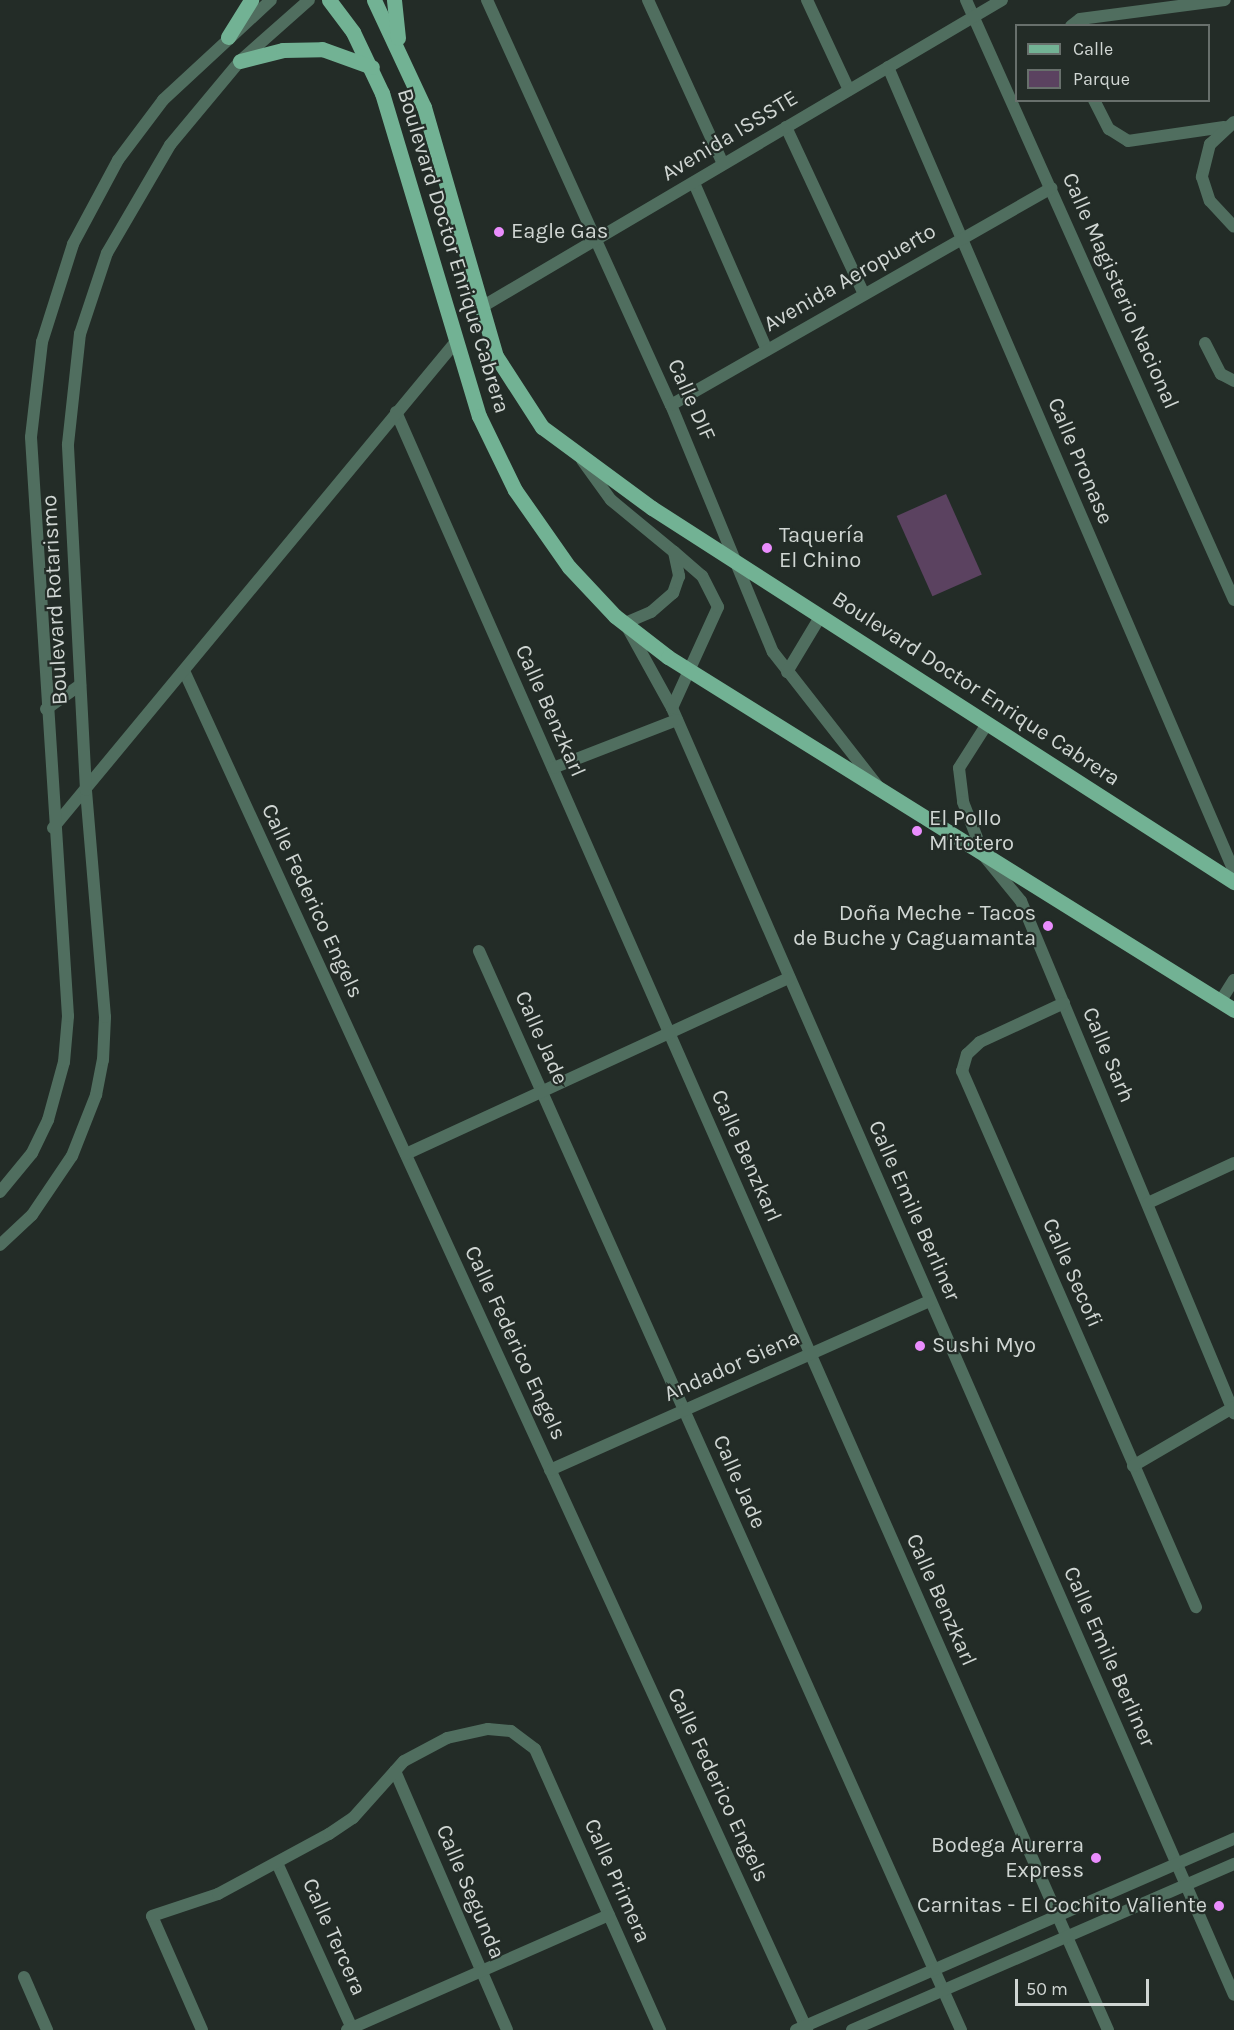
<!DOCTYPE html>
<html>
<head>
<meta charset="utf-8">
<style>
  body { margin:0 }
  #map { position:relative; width:1234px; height:2030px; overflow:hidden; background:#232c27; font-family:Karla,sans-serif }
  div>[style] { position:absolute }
  .green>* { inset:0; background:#5b4260; transform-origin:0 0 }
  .minor>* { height:12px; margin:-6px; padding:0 6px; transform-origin:6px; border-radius:6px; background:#506e5f }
  .tertiary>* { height:12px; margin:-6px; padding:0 6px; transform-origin:6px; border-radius:6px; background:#506e5f }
  .primary>* { height:15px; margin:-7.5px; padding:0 7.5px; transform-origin:7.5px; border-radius:7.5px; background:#72b294 }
  .dots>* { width:16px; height:16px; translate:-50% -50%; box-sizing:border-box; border:3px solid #232c27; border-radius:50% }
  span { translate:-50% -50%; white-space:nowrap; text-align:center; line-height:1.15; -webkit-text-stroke:4.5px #232c27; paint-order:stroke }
  .street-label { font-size:22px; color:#d0d6d3 }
  .poi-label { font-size:22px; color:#d0d6d3 }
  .left { translate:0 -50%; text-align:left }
  .right { translate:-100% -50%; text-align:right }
  .legend { position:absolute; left:1015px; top:24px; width:195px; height:78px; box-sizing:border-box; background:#232c27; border:2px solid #68706c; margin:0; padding:8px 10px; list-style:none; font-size:18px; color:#d0d6d3 }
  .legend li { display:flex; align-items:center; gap:12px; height:30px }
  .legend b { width:30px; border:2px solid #68706c }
  .scale { position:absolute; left:1015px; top:1979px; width:134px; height:27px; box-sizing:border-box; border:3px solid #d0d6d3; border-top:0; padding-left:8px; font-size:18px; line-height:21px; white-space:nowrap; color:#d0d6d3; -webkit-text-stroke:4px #232c27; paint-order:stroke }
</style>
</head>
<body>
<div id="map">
  <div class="green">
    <i style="left:946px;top:494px;width:88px;height:54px;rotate:66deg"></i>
  </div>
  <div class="minor">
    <i style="left:487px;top:0;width:445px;rotate:65.6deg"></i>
    <i style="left:671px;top:405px;width:267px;rotate:67.6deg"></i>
    <i style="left:773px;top:652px;width:169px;rotate:52deg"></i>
    <i style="left:648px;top:0;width:180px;rotate:65.4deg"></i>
    <i style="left:807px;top:0;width:99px;rotate:65deg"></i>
    <i style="left:966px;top:0;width:657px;rotate:65.93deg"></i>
    <i style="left:1071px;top:26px;width:11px;rotate:-38deg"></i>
    <i style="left:1080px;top:19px;width:146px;rotate:-7.5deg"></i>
    <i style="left:888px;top:67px;width:875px;rotate:66.72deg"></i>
    <i style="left:1094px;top:100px;width:33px;rotate:63deg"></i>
    <i style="left:1109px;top:129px;width:22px;rotate:32deg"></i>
    <i style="left:1128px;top:141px;width:97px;rotate:-8.3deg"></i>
    <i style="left:1234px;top:122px;width:33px;rotate:137deg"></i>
    <i style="left:1210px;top:144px;width:34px;rotate:104deg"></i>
    <i style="left:1202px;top:177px;width:25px;rotate:72deg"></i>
    <i style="left:1210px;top:201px;width:35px;rotate:47deg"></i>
    <i style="left:786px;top:127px;width:184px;rotate:65deg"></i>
    <i style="left:694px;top:183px;width:182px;rotate:66.4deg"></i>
    <i style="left:480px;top:308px;width:606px;rotate:-30.54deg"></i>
    <i style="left:1205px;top:343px;width:35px;rotate:63deg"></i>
    <i style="left:1221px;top:374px;width:15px;rotate:28deg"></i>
    <i style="left:671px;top:405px;width:438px;rotate:-29.7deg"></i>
    <i style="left:396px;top:412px;width:1768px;rotate:66.25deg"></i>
    <i style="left:582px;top:460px;width:49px;rotate:54.1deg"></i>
    <i style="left:611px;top:500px;width:82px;rotate:39.5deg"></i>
    <i style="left:674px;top:552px;width:25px;rotate:78deg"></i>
    <i style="left:679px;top:576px;width:18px;rotate:109deg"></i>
    <i style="left:673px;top:593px;width:29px;rotate:139deg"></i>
    <i style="left:651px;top:612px;width:28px;rotate:157deg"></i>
    <i style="left:625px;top:623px;width:97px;rotate:61.1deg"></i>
    <i style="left:672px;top:708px;width:1404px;rotate:66.41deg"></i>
    <i style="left:787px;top:672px;width:64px;rotate:-59deg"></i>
    <i style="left:185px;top:673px;width:1493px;rotate:65.37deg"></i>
    <i style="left:672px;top:708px;width:111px;rotate:-65.5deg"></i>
    <i style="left:718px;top:607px;width:35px;rotate:-117deg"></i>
    <i style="left:702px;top:576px;width:37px;rotate:-139deg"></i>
    <i style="left:987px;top:724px;width:52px;rotate:122.5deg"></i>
    <i style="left:959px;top:768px;width:34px;rotate:83deg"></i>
    <i style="left:963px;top:802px;width:58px;rotate:68.7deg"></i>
    <i style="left:984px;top:856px;width:58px;rotate:50.6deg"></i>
    <i style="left:1021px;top:901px;width:555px;rotate:67.41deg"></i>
    <i style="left:553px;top:768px;width:133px;rotate:-21.2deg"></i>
    <i style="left:53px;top:828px;width:629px;rotate:-50.36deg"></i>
    <i style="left:479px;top:951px;width:1182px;rotate:65.93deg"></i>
    <i style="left:1220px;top:1002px;width:26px;rotate:-58deg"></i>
    <i style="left:1064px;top:1003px;width:93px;rotate:155.1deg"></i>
    <i style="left:980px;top:1042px;width:18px;rotate:137deg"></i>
    <i style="left:967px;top:1054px;width:18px;rotate:106deg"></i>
    <i style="left:962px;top:1071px;width:585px;rotate:66.42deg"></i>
    <i style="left:406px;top:1154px;width:422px;rotate:-24.7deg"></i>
    <i style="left:1148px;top:1203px;width:95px;rotate:-24.9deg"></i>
    <i style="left:1133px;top:1466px;width:117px;rotate:-30.3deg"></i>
    <i style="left:550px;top:1470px;width:416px;rotate:-24deg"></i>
    <i style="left:395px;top:1771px;width:282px;rotate:66.6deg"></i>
    <i style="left:277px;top:1863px;width:181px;rotate:65.6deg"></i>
    <i style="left:24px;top:1977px;width:58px;rotate:66.5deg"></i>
    <i style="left:202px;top:2030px;width:124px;rotate:-113.7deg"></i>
    <i style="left:152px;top:1916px;width:70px;rotate:-18.4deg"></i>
    <i style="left:218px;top:1894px;width:126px;rotate:-28.4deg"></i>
    <i style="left:329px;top:1834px;width:29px;rotate:-34deg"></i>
    <i style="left:353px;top:1818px;width:76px;rotate:-48.2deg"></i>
    <i style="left:404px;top:1761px;width:49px;rotate:-28.1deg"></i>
    <i style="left:447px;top:1738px;width:42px;rotate:-12.4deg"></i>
    <i style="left:488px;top:1729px;width:23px;rotate:5deg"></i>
    <i style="left:511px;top:1731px;width:30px;rotate:37deg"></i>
    <i style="left:535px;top:1749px;width:308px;rotate:66deg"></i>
    <i style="left:347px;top:2030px;width:286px;rotate:-23.7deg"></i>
  </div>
  <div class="tertiary">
    <i style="left:46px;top:709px;width:42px;rotate:-35.2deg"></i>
    <i style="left:0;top:1192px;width:50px;rotate:-50.6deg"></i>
    <i style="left:32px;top:1153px;width:37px;rotate:-64deg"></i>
    <i style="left:48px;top:1120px;width:60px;rotate:-74.6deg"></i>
    <i style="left:64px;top:1062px;width:46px;rotate:-85deg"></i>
    <i style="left:68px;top:1016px;width:580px;rotate:-93.66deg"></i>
    <i style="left:31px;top:437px;width:96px;rotate:-83.4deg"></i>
    <i style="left:42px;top:342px;width:103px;rotate:-72.4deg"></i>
    <i style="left:73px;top:244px;width:95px;rotate:-61.8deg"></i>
    <i style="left:118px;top:160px;width:75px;rotate:-53.1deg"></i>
    <i style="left:163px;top:100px;width:147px;rotate:-42.8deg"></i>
    <i style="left:0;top:1245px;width:44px;rotate:-43.2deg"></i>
    <i style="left:32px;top:1215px;width:71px;rotate:-55.9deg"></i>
    <i style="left:72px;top:1156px;width:66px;rotate:-68.5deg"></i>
    <i style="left:96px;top:1095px;width:36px;rotate:-79deg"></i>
    <i style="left:103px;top:1060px;width:43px;rotate:-87.3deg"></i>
    <i style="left:105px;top:1017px;width:228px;rotate:-94.8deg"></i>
    <i style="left:86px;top:790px;width:346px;rotate:-93deg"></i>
    <i style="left:68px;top:444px;width:111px;rotate:-83.8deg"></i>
    <i style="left:80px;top:334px;width:85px;rotate:-71.6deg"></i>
    <i style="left:107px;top:253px;width:125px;rotate:-59.7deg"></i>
    <i style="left:170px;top:145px;width:109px;rotate:-50.2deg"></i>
    <i style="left:240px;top:61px;width:92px;rotate:-41.5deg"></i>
    <i style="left:796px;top:2030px;width:478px;rotate:-23.6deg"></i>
    <i style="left:852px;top:2030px;width:417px;rotate:-23.5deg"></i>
  </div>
  <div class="primary">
    <i style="left:329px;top:0;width:40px;rotate:53deg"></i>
    <i style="left:353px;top:32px;width:68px;rotate:64.6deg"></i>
    <i style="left:382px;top:93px;width:337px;rotate:73.3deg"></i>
    <i style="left:479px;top:416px;width:82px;rotate:64.1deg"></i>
    <i style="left:515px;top:490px;width:94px;rotate:55deg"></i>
    <i style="left:569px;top:567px;width:67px;rotate:46.8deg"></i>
    <i style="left:615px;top:616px;width:67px;rotate:37.7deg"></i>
    <i style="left:668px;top:657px;width:667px;rotate:31.95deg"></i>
    <i style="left:374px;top:0;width:118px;rotate:65deg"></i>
    <i style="left:424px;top:107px;width:259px;rotate:73.9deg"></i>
    <i style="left:496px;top:356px;width:85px;rotate:57.1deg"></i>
    <i style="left:542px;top:427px;width:137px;rotate:36.4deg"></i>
    <i style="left:652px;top:508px;width:692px;rotate:32.73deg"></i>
    <i style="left:394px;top:0;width:38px;rotate:84deg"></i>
    <i style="left:228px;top:37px;width:44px;rotate:-58.1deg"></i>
    <i style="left:240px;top:61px;width:44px;rotate:-14.3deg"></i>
    <i style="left:283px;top:50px;width:39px;rotate:-1deg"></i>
    <i style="left:322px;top:49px;width:53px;rotate:19.8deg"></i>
  </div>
  <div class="dots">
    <i style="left:499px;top:232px;background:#ea8dfd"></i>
    <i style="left:767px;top:548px;background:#ea8dfd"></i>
    <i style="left:917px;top:831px;background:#ea8dfd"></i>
    <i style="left:1048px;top:926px;background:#ea8dfd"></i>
    <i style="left:920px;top:1346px;background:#ea8dfd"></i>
    <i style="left:1096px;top:1858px;background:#ea8dfd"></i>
    <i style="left:1219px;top:1906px;background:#ea8dfd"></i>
  </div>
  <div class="street-label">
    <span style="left:730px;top:136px;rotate:-31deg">Avenida ISSSTE</span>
    <span style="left:453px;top:251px;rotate:73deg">Boulevard Doctor Enrique Cabrera</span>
    <span style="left:850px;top:278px;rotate:-30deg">Avenida Aeropuerto</span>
    <span style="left:1120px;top:291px;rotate:66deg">Calle Magisterio Nacional</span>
    <span style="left:691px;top:400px;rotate:66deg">Calle DIF</span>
    <span style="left:1080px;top:461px;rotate:67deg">Calle Pronase</span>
    <span style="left:55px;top:600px;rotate:-93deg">Boulevard Rotarismo</span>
    <span style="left:976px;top:689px;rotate:33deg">Boulevard Doctor Enrique Cabrera</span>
    <span style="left:550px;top:711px;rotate:66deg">Calle Benzkarl</span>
    <span style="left:312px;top:901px;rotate:65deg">Calle Federico Engels</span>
    <span style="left:541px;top:1038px;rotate:66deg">Calle Jade</span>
    <span style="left:1108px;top:1055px;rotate:67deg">Calle Sarh</span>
    <span style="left:746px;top:1156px;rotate:66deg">Calle Benzkarl</span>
    <span style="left:914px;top:1211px;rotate:66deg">Calle Emile Berliner</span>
    <span style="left:1072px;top:1273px;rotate:66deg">Calle Secofi</span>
    <span style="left:515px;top:1343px;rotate:65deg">Calle Federico Engels</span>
    <span style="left:732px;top:1366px;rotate:-24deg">Andador Siena</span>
    <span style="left:739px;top:1482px;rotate:66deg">Calle Jade</span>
    <span style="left:941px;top:1600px;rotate:66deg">Calle Benzkarl</span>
    <span style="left:1109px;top:1657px;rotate:66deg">Calle Emile Berliner</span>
    <span style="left:718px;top:1785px;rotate:65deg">Calle Federico Engels</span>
    <span style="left:617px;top:1881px;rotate:66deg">Calle Primera</span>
    <span style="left:470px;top:1892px;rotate:67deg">Calle Segunda</span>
    <span style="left:334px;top:1937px;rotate:66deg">Calle Tercera</span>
  </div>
  <div class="poi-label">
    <span class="left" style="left:511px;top:232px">Eagle Gas</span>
    <span class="left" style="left:779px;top:548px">Taquería<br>El Chino</span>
    <span class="left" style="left:929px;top:831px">El Pollo<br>Mitotero</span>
    <span class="right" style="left:1036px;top:926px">Doña Meche - Tacos<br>de Buche y Caguamanta</span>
    <span class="left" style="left:932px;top:1346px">Sushi Myo</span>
    <span class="right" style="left:1084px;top:1858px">Bodega Aurerra<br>Express</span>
    <span class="right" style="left:1207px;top:1906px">Carnitas - El Cochito Valiente</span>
  </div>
  <ul class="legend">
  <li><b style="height:8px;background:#72b294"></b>Calle</li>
  <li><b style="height:16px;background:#5b4260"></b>Parque</li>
  </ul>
  <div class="scale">50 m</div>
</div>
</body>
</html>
